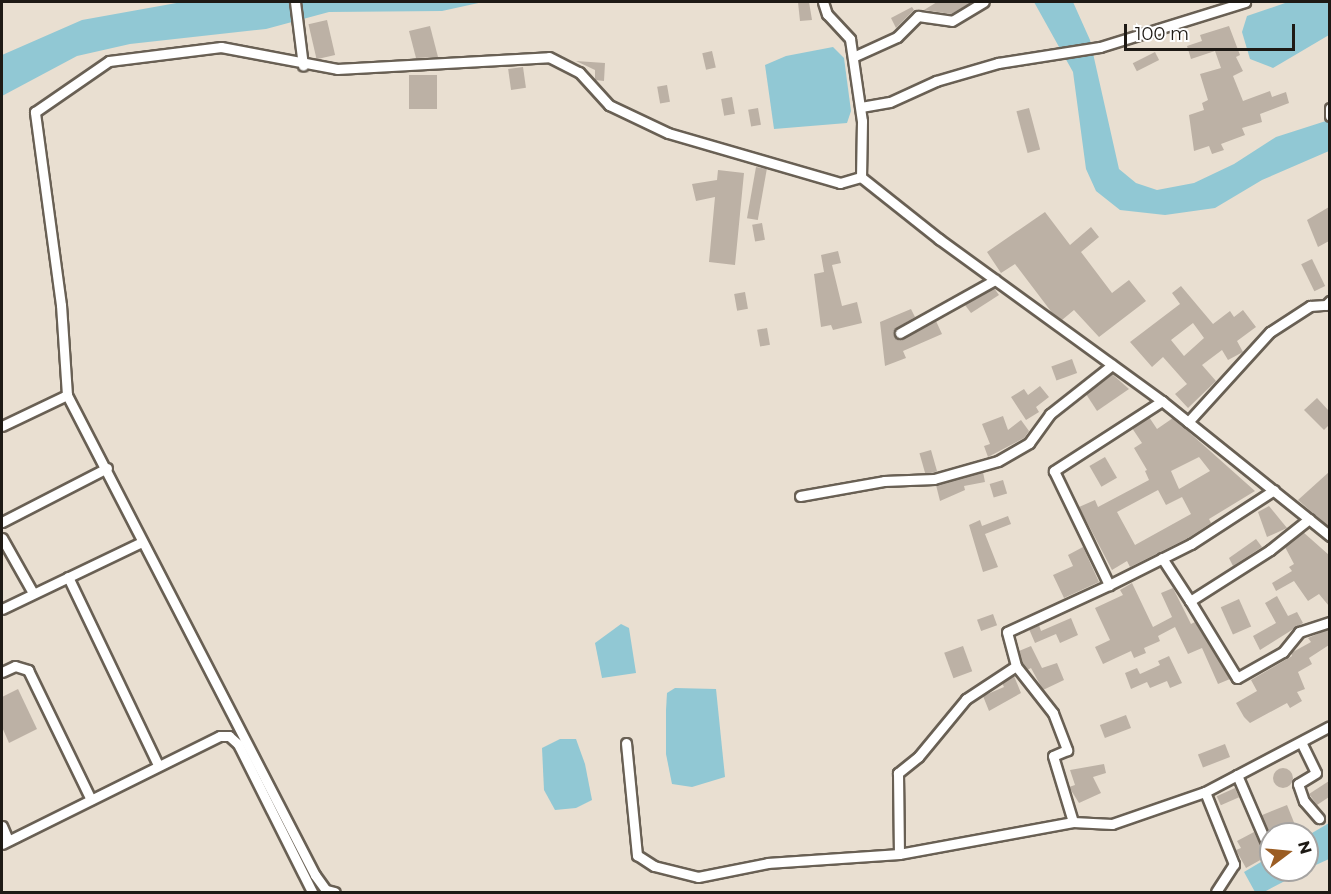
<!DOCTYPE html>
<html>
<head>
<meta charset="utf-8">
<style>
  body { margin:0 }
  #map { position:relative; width:1331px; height:894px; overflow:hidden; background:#e9dfd1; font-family:Montserrat,sans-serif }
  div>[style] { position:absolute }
  .water>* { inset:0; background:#91c8d4 }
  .building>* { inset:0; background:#bcb1a5; transform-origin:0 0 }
  .round { border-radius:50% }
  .roads { filter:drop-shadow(2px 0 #696054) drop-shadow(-2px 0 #696054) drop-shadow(0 2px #696054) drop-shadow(0 -2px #696054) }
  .street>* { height:9px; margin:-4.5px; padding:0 4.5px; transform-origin:4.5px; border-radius:4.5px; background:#fff }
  span { translate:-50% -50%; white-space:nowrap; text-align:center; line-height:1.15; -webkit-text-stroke:5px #fff; paint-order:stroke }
  .frame { position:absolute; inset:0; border:3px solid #1e1a15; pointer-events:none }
  .north { position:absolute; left:1259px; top:822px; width:60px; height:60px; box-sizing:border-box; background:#fff; border:2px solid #a5a3a1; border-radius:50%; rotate:74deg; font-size:16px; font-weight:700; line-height:24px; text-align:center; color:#1e1a15 }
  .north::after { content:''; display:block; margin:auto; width:21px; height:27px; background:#9b5d23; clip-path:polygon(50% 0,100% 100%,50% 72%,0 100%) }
  .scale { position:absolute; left:1124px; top:24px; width:171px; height:27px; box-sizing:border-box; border:3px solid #1e1a15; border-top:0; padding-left:8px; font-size:18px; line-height:21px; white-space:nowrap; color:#1e1a15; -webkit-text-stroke:4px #fff; paint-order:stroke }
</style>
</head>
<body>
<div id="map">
  <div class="water">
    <i style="clip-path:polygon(182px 2px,483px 2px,442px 11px,329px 12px,266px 29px,130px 44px,77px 56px,2px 96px,2px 55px,82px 20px)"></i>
    <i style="clip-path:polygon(1034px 2px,1073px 2px,1090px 40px,1119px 169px,1136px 183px,1157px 190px,1194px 183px,1234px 164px,1276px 137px,1329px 120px,1329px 151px,1262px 180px,1215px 208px,1165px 215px,1120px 210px,1096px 191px,1086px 169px,1073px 72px)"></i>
    <i style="clip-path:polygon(1288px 2px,1329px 2px,1329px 35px,1273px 68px,1250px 59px,1242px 32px,1247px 16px)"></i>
    <i style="clip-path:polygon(833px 47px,844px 58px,851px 111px,847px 123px,774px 129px,765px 65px,786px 56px)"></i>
    <i style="clip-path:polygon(621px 624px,629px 628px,636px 673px,602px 678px,595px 643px)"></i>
    <i style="clip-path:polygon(675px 688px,716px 689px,725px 777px,692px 787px,672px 784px,666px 754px,666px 710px,667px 693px)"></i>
    <i style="clip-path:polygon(560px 739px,576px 739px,585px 764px,592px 800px,576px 808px,555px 810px,544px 790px,542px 748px)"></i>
    <i style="clip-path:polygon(1329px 823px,1329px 859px,1307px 869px,1307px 836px)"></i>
    <i style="clip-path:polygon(1271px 856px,1271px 870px,1306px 870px,1264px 892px,1255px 892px,1244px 872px)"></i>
  </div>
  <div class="building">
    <i style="clip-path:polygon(798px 2px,809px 2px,812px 20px,800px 21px)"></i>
    <i style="clip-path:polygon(937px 2px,972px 2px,951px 14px,924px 10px)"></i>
    <i style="clip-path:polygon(912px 7px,914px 10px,896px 28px,891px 18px)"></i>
    <i style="left:327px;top:20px;width:36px;height:19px;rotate:77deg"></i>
    <i style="clip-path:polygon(430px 26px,438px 57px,416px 58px,409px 31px)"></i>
    <i style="clip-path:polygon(1229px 26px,1240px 55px,1236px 57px,1243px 71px,1233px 76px,1243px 101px,1270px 91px,1272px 97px,1286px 92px,1289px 103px,1260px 114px,1262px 122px,1242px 128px,1245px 135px,1221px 144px,1224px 150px,1212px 154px,1209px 146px,1194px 151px,1189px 115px,1204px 110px,1202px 103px,1208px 100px,1200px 74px,1221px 68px,1215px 51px,1191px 59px,1187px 46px,1202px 41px,1200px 35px)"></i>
    <i style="left:712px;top:51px;width:17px;height:10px;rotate:77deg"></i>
    <i style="left:1155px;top:52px;width:9px;height:25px;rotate:63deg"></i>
    <i style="clip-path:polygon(576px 61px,605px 63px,604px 81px,595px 80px,595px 70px)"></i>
    <i style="left:523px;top:67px;width:21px;height:15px;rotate:82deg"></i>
    <i style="left:409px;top:75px;width:28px;height:34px"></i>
    <i style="left:667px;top:85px;width:17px;height:10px;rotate:80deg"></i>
    <i style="left:732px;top:97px;width:17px;height:11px;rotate:80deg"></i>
    <i style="left:758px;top:108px;width:17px;height:10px;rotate:80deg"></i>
    <i style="left:1029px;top:108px;width:43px;height:13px;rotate:75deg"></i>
    <i style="left:756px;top:167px;width:11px;height:52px;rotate:10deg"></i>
    <i style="clip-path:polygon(718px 170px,744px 173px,735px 265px,709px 262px,715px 197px,696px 201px,692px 184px,717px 180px)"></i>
    <i style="clip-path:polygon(1329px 207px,1329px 241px,1318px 247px,1307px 220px)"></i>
    <i style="clip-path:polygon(1045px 212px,1070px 245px,1091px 227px,1099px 237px,1081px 252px,1112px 293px,1129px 280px,1146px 301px,1099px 337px,1074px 310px,1062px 320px,1053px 314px,1015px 264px,1001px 273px,987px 252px)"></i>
    <i style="left:762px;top:223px;width:17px;height:10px;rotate:80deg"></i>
    <i style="clip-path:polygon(838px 251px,841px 263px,832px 265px,842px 306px,857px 302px,862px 323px,833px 330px,831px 325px,821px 327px,814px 274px,824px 272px,821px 255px)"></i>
    <i style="left:1312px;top:259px;width:30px;height:12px;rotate:64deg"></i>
    <i style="clip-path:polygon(evenodd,1181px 286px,1213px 324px,1230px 311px,1234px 317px,1243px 310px,1256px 327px,1237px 341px,1243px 352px,1228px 360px,1222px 350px,1202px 365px,1216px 381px,1188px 408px,1175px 394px,1187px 384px,1163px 357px,1152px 367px,1130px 342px,1180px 304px,1172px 293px,1181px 286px,1193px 323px,1204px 338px,1184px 356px,1171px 340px,1193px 323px)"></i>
    <i style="clip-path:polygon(994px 288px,999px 295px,971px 313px,965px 305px)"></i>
    <i style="left:745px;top:292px;width:17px;height:11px;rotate:80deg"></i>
    <i style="clip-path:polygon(911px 309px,915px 317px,895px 329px,896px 338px,903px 339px,936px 321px,942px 334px,903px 351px,906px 358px,885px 366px,880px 322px)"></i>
    <i style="left:767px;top:328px;width:17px;height:10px;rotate:80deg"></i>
    <i style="left:1072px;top:359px;width:15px;height:22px;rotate:70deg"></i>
    <i style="clip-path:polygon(1112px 374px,1129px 389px,1097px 411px,1086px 394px)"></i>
    <i style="clip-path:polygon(1040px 386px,1049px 397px,1036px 407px,1039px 412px,1026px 420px,1011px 397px,1024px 389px,1028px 395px)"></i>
    <i style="clip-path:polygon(1317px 398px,1329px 411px,1329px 425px,1324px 430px,1304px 410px)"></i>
    <i style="clip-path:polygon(1003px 416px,1008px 430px,1021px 420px,1029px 431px,1024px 438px,988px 457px,984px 446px,990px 444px,982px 424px)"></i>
    <i style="clip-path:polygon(evenodd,1149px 417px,1157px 429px,1173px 418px,1255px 491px,1209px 519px,1211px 523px,1188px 538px,1130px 567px,1127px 561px,1112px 570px,1079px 507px,1095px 500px,1098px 507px,1149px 480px,1145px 471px,1147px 470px,1134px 448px,1142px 443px,1132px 428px,1149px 417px,1199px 457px,1210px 471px,1179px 489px,1171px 471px,1199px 457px,1149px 417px,1158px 490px,1166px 505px,1182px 497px,1191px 514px,1135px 545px,1117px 512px,1158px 490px)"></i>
    <i style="left:931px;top:450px;width:22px;height:12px;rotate:74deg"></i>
    <i style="left:1105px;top:457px;width:24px;height:18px;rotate:60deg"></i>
    <i style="clip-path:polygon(983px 472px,985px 482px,964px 486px,965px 490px,940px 501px,936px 485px)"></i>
    <i style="clip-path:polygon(1329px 472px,1329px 527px,1298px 500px)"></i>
    <i style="left:1003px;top:480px;width:14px;height:14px;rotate:73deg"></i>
    <i style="clip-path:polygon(1269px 506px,1287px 528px,1267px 537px,1258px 512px)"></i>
    <i style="clip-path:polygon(1008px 516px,1011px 524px,985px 534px,998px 567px,983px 572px,969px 525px,980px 520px,982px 526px)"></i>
    <i style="clip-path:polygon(1303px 532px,1329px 555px,1329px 606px,1319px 594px,1308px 601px,1294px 581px,1276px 591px,1272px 583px,1292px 571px,1289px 567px,1294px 564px,1285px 547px)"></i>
    <i style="clip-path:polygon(1256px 539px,1262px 547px,1233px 566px,1229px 558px)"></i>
    <i style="clip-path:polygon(1083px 547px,1099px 582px,1064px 598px,1053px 575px,1073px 566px,1068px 555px)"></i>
    <i style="clip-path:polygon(1132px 583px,1153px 627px,1172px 617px,1161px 593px,1173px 588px,1191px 624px,1195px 622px,1230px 679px,1218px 684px,1202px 648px,1188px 654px,1175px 627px,1158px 636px,1160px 641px,1144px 648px,1146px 653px,1134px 658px,1131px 651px,1103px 664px,1095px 647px,1110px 640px,1095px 608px,1123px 595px,1120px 590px)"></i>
    <i style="clip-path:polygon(1277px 596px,1288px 616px,1297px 612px,1303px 623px,1260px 650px,1253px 636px,1276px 623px,1265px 603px)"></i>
    <i style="left:1239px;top:599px;width:30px;height:20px;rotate:66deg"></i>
    <i style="left:993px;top:614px;width:12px;height:17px;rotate:70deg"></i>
    <i style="clip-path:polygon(1071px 618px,1078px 635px,1060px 643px,1056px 634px,1035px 643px,1029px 629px,1039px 625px,1041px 631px)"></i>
    <i style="clip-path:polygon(1329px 629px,1329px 645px,1309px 658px,1312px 664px,1298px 672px,1305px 689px,1297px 692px,1302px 701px,1290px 708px,1287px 703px,1250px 723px,1244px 717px,1236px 703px,1257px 691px,1251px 680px,1292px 656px,1291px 653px,1311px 642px,1308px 638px)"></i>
    <i style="left:963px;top:646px;width:27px;height:20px;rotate:70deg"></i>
    <i style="clip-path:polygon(1031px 646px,1042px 668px,1057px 663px,1064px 680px,1043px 690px,1031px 668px,1027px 670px,1022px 663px,1019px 651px)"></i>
    <i style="clip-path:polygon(1169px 656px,1182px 683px,1170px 688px,1167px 681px,1150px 688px,1147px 682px,1131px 689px,1125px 673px,1137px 668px,1140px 674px,1160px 665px,1158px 661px)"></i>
    <i style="clip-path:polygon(1014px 676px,1021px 693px,989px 711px,983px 696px,1004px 687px,1002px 683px)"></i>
    <i style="clip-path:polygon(18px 689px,37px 729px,9px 743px,2px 727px,2px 697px)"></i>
    <i style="left:1126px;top:715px;width:14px;height:28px;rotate:69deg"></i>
    <i style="left:1225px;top:744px;width:14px;height:29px;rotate:69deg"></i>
    <i style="clip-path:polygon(1104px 764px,1106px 773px,1093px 777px,1101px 793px,1079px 803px,1069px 787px,1075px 785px,1070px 770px)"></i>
    <i class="round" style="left:1273px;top:768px;width:20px;height:20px"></i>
    <i style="clip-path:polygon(1329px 781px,1329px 797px,1317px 805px,1309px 794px)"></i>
    <i style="left:1235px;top:788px;width:10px;height:20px;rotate:66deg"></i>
    <i style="left:1287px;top:805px;width:22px;height:28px;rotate:68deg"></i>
    <i style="clip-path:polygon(1254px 832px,1261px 846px,1271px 843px,1271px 854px,1246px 868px,1236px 850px,1241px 848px,1237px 841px)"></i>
  </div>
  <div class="roads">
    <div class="street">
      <i style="left:295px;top:2px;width:64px;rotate:82.8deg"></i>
      <i style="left:823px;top:2px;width:13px;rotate:72deg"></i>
      <i style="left:827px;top:14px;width:34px;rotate:47deg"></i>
      <i style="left:850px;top:39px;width:83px;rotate:81.7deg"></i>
      <i style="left:862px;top:121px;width:56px;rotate:91deg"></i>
      <i style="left:853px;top:57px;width:48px;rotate:-24.4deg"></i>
      <i style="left:897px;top:37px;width:30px;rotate:-45deg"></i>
      <i style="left:918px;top:16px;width:34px;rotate:8deg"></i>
      <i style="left:952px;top:21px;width:37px;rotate:-31deg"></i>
      <i style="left:861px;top:107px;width:29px;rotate:-10deg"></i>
      <i style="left:890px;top:102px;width:51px;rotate:-24.5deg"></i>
      <i style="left:936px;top:81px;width:65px;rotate:-16.2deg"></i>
      <i style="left:998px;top:63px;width:103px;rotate:-8.9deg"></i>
      <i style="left:1100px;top:47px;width:152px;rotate:-17.2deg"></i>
      <i style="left:1330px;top:108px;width:8px;rotate:90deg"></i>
      <i style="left:900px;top:333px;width:109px;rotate:-29.2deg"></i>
      <i style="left:67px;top:395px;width:90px;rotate:-93.8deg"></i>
      <i style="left:61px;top:305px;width:195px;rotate:-97.7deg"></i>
      <i style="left:35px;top:112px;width:90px;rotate:-34.6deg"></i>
      <i style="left:109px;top:61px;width:113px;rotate:-7.1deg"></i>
      <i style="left:221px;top:47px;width:118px;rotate:10.7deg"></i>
      <i style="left:337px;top:69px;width:212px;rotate:-3.2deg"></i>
      <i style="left:549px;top:57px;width:34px;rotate:27deg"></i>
      <i style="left:579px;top:72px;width:45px;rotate:47.7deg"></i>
      <i style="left:609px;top:105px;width:65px;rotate:25.4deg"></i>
      <i style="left:668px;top:133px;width:179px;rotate:16.2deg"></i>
      <i style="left:840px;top:183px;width:22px;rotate:-16deg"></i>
      <i style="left:861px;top:177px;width:100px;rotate:38.5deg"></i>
      <i style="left:939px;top:239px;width:276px;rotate:36deg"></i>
      <i style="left:1162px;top:401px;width:216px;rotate:38.8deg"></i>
      <i style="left:1162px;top:401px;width:129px;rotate:147.1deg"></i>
      <i style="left:1054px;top:471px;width:127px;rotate:64.2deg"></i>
      <i style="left:1109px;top:585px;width:112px;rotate:155.3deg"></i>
      <i style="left:1007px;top:632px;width:35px;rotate:75deg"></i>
      <i style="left:1016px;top:666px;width:60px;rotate:146.6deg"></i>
      <i style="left:966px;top:699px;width:75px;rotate:129.6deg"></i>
      <i style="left:918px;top:757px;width:26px;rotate:141deg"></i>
      <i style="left:898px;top:773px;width:81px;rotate:89.3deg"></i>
      <i style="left:899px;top:854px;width:177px;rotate:-10.4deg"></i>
      <i style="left:1073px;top:822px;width:39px;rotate:3deg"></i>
      <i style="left:1112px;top:824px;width:98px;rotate:-19deg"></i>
      <i style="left:1205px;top:792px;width:141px;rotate:-27.8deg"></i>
      <i style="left:1188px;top:422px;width:122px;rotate:-47.7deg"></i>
      <i style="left:1270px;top:332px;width:48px;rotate:-33deg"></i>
      <i style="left:1310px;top:306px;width:16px;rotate:-4deg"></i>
      <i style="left:1326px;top:305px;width:6px;rotate:-45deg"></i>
      <i style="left:2px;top:426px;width:72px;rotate:-25.5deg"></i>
      <i style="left:67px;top:395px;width:540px;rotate:62.68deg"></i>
      <i style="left:315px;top:875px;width:19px;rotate:54deg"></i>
      <i style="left:326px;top:890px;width:9px;rotate:13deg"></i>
      <i style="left:800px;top:496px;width:85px;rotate:-10.1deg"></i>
      <i style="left:884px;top:481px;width:50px;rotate:-2.3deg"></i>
      <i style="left:934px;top:479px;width:66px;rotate:-15.7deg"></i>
      <i style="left:998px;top:461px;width:36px;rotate:-30deg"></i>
      <i style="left:1029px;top:443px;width:36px;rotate:-54deg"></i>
      <i style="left:1050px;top:414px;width:79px;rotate:-38.3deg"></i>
      <i style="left:2px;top:522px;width:118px;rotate:-27.2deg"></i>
      <i style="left:2px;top:538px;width:63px;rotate:60.6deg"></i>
      <i style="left:1162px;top:558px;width:51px;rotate:56.9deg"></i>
      <i style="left:1190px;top:601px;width:95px;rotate:-32.5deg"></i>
      <i style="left:1270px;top:550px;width:50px;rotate:-38.5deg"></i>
      <i style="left:68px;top:577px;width:208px;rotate:64.4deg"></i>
      <i style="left:1109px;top:585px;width:92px;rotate:-26.6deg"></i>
      <i style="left:1191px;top:544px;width:99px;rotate:-33deg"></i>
      <i style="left:1190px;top:601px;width:90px;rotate:58.6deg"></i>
      <i style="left:1237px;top:678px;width:53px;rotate:-29.5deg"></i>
      <i style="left:1283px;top:652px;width:26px;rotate:-51deg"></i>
      <i style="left:1299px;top:632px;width:33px;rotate:-18deg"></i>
      <i style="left:2px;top:609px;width:155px;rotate:-25.6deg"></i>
      <i style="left:1016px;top:666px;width:60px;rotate:51.8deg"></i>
      <i style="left:1053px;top:713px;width:40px;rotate:69deg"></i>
      <i style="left:1067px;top:750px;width:15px;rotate:157deg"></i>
      <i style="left:1053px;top:756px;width:69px;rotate:73.1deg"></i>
      <i style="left:2px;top:672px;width:14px;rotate:-25deg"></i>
      <i style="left:15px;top:666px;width:14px;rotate:17deg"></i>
      <i style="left:28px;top:670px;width:144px;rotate:64.1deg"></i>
      <i style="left:1301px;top:742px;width:34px;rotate:64deg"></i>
      <i style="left:1316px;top:773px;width:21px;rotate:149deg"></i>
      <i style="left:1298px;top:784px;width:18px;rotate:71deg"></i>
      <i style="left:1304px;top:801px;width:23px;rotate:49deg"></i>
      <i style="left:626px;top:743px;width:113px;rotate:84.4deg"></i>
      <i style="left:637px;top:855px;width:20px;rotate:33deg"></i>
      <i style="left:654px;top:866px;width:45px;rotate:14deg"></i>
      <i style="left:698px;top:877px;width:71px;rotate:-11.3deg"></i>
      <i style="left:768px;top:863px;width:131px;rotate:-3.9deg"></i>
      <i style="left:1237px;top:775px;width:71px;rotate:66.7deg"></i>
      <i style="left:1205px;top:792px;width:78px;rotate:68.1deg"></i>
      <i style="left:1234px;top:864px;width:33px;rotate:123deg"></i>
      <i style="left:2px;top:826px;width:15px;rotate:67deg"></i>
      <i style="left:2px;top:844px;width:243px;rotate:-26.4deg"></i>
      <i style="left:220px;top:736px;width:9px"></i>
      <i style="left:229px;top:736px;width:12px;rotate:42deg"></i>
      <i style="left:238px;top:744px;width:165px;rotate:63.4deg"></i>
    </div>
  </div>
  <div class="frame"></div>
  <div class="north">N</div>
  <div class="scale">100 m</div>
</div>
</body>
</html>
